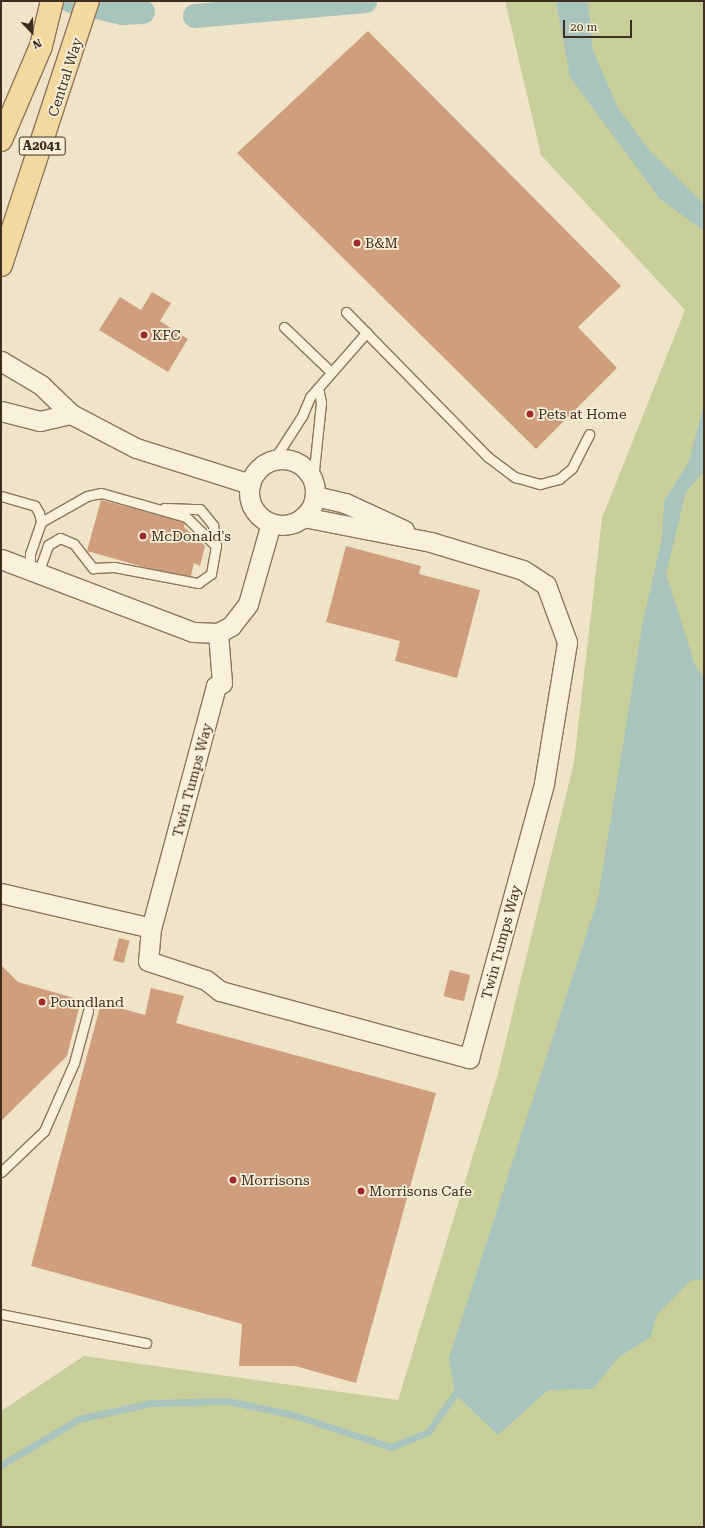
<!DOCTYPE html>
<html>
<head>
<meta charset="utf-8">
<style>
  body { margin:0 }
  #map { position:relative; width:705px; height:1528px; overflow:hidden; background:#f0e4c8; font-family:"Roboto Serif",serif }
  div>[style] { position:absolute }
  .green>* { inset:0; background:#c9cf9b }
  .water>* { inset:0; background:#a9c4bc }
  .stream>* { height:7px; margin:-3.5px; padding:0 3.5px; transform-origin:3.5px; border-radius:3.5px; background:#a9c4bc }
  .canal>* { height:24px; margin:-12px; padding:0 12px; transform-origin:12px; border-radius:12px; background:#a9c4bc }
  .building>* { inset:0; background:#cf9f7d; transform-origin:0 0 }
  .roads { filter:drop-shadow(1px 0 #8d765c) drop-shadow(-1px 0 #8d765c) drop-shadow(0 1px #8d765c) drop-shadow(0 -1px #8d765c) }
  .lane>* { height:9px; margin:-4.5px; padding:0 4.5px; transform-origin:4.5px; border-radius:4.5px; background:#faf1dc }
  .street>* { height:19px; margin:-9.5px; padding:0 9.5px; transform-origin:9.5px; border-radius:9.5px; background:#faf1dc }
  .street>.ring { margin:-9.5px; padding:0; box-sizing:content-box; background:none; border:19px solid #faf1dc; border-radius:50% }
  .primary>* { height:22px; margin:-11px; padding:0 11px; transform-origin:11px; border-radius:11px; background:#f3d9a0 }
  .dots>* { width:11px; height:11px; translate:-50% -50%; box-sizing:border-box; border:2px solid #f7eed8; border-radius:50% }
  span { translate:-50% -50%; white-space:nowrap; text-align:center; line-height:1.15; -webkit-text-stroke:3.5px #f7eed8; paint-order:stroke }
  .shield-label span { padding:1px 3px; background:#f7eed8; border:1px solid; border-radius:3px; -webkit-text-stroke-width:0 }
  .shield-label { font-size:13px; color:#3d2e20; font-weight:700 }
  .street-label { font-size:14px; color:#3d2e20 }
  .poi-label { font-size:14px; color:#3d2e20 }
  .left { translate:0 -50%; text-align:left }
  .frame { position:absolute; inset:0; border:2px solid #3d2e20; pointer-events:none }
  .north { position:absolute; left:12px; top:12px; width:40px; height:40px; -webkit-text-stroke:3px #f7eed8; paint-order:stroke; rotate:157deg; font-size:11px; font-weight:700; line-height:16px; text-align:center; color:#3d2e20 }
  .north::after { content:''; display:block; margin:auto; width:14px; height:18px; background:#3d2e20; clip-path:polygon(50% 0,100% 100%,50% 72%,0 100%) }
  .scale { position:absolute; left:563px; top:20px; width:69px; height:18px; box-sizing:border-box; border:2px solid #3d2e20; border-top:0; padding-left:5px; font-size:12px; line-height:14px; white-space:nowrap; color:#3d2e20; -webkit-text-stroke:3px #f7eed8; paint-order:stroke }
</style>
</head>
<body>
<div id="map">
  <div class="green">
    <i style="clip-path:polygon(505px 1px,704px 1px,704px 1527px,1px 1527px,1px 1411px,84px 1356px,398px 1400px,497px 1077px,574px 762px,602px 518px,685px 310px,541px 155px)"></i>
  </div>
  <div class="water">
    <i style="clip-path:polygon(556px 1px,588px 1px,593px 50px,618px 108px,650px 151px,704px 204px,704px 231px,660px 199px,570px 77px)"></i>
    <i style="clip-path:polygon(704px 403px,704px 472px,686px 492px,666px 574px,695px 665px,704px 678px,704px 1279px,690px 1281px,656px 1316px,651px 1337px,619px 1357px,593px 1389px,548px 1390px,498px 1435px,455px 1394px,449px 1358px,598px 898px,643px 621px,662px 538px,664px 501px,689px 462px)"></i>
  </div>
  <div class="stream">
    <i style="left:1px;top:1465px;width:91px;rotate:-30.5deg"></i>
    <i style="left:79px;top:1419px;width:74px;rotate:-12.5deg"></i>
    <i style="left:151px;top:1403px;width:76px;rotate:-1.5deg"></i>
    <i style="left:227px;top:1401px;width:64px;rotate:11.7deg"></i>
    <i style="left:290px;top:1414px;width:106px;rotate:18.1deg"></i>
    <i style="left:391px;top:1447px;width:40px;rotate:-22deg"></i>
    <i style="left:428px;top:1432px;width:47px;rotate:-54.6deg"></i>
  </div>
  <div class="canal">
    <i style="left:71px;top:1px;width:52px;rotate:13.2deg"></i>
    <i style="left:122px;top:13px;width:21px;rotate:-3deg"></i>
    <i style="left:195px;top:16px;width:171px;rotate:-5deg"></i>
  </div>
  <div class="building">
    <i style="clip-path:polygon(368px 31px,621px 286px,578px 327px,617px 368px,536px 449px,237px 153px)"></i>
    <i style="clip-path:polygon(152px 292px,171px 303px,160px 321px,188px 339px,168px 372px,99px 330px,120px 297px,141px 310px)"></i>
    <i style="clip-path:polygon(101px 500px,185px 522px,184px 527px,205px 546px,200px 566px,194px 563px,190px 580px,87px 551px)"></i>
    <i style="clip-path:polygon(346px 546px,421px 566px,419px 574px,480px 590px,457px 678px,395px 661px,400px 641px,326px 622px)"></i>
    <i style="left:119px;top:938px;width:11px;height:23px;rotate:15deg"></i>
    <i style="clip-path:polygon(1px 965px,18px 982px,81px 1000px,67px 1056px,1px 1121px)"></i>
    <i style="left:450px;top:970px;width:21px;height:27px;rotate:14deg"></i>
    <i style="clip-path:polygon(151px 988px,184px 996px,176px 1023px,436px 1093px,356px 1383px,295px 1366px,239px 1366px,242px 1324px,31px 1266px,101px 1003px,145px 1015px)"></i>
  </div>
  <div class="roads">
    <div class="lane">
      <i style="left:346px;top:312px;width:203px;rotate:45.6deg"></i>
      <i style="left:488px;top:457px;width:34px;rotate:37deg"></i>
      <i style="left:515px;top:477px;width:26px;rotate:16deg"></i>
      <i style="left:540px;top:484px;width:20px;rotate:-15deg"></i>
      <i style="left:559px;top:479px;width:17px;rotate:-40deg"></i>
      <i style="left:572px;top:468px;width:38px;rotate:-63deg"></i>
      <i style="left:284px;top:327px;width:64px;rotate:43.7deg"></i>
      <i style="left:273px;top:461px;width:54px;rotate:-57.2deg"></i>
      <i style="left:302px;top:416px;width:21px;rotate:-67deg"></i>
      <i style="left:310px;top:397px;width:86px;rotate:-48.8deg"></i>
      <i style="left:313px;top:480px;width:78px;rotate:-84.1deg"></i>
      <i style="left:321px;top:402px;width:14px;rotate:-102deg"></i>
      <i style="left:1px;top:496px;width:35px;rotate:16deg"></i>
      <i style="left:35px;top:506px;width:8px;rotate:60deg"></i>
      <i style="left:39px;top:513px;width:9px;rotate:77deg"></i>
      <i style="left:41px;top:522px;width:34px;rotate:109deg"></i>
      <i style="left:30px;top:554px;width:17px;rotate:90deg"></i>
      <i style="left:164px;top:508px;width:36px;rotate:2deg"></i>
      <i style="left:200px;top:509px;width:21px;rotate:51deg"></i>
      <i style="left:213px;top:525px;width:21px;rotate:82deg"></i>
      <i style="left:38px;top:573px;width:30px;rotate:-70deg"></i>
      <i style="left:48px;top:545px;width:14px;rotate:-30deg"></i>
      <i style="left:60px;top:538px;width:15px;rotate:23deg"></i>
      <i style="left:74px;top:544px;width:31px;rotate:52deg"></i>
      <i style="left:93px;top:568px;width:21px;rotate:-3deg"></i>
      <i style="left:114px;top:567px;width:86px;rotate:10.8deg"></i>
      <i style="left:198px;top:583px;width:16px;rotate:-35deg"></i>
      <i style="left:211px;top:574px;width:28px;rotate:-80deg"></i>
      <i style="left:216px;top:546px;width:42px;rotate:-136deg"></i>
      <i style="left:186px;top:517px;width:88px;rotate:-164.2deg"></i>
      <i style="left:101px;top:493px;width:14px;rotate:168deg"></i>
      <i style="left:87px;top:496px;width:53px;rotate:150.5deg"></i>
      <i style="left:1px;top:1172px;width:59px;rotate:-43.6deg"></i>
      <i style="left:44px;top:1131px;width:74px;rotate:-66.2deg"></i>
      <i style="left:74px;top:1063px;width:54px;rotate:-74.9deg"></i>
      <i style="left:1px;top:1314px;width:148px;rotate:11.3deg"></i>
    </div>
    <div class="street">
      <i style="left:1px;top:361px;width:47px;rotate:31deg"></i>
      <i style="left:41px;top:385px;width:42px;rotate:44deg"></i>
      <i style="left:71px;top:414px;width:73px;rotate:27.6deg"></i>
      <i style="left:136px;top:448px;width:120px;rotate:17.5deg"></i>
      <i style="left:1px;top:411px;width:40px;rotate:14.4deg"></i>
      <i style="left:40px;top:421px;width:32px;rotate:-13deg"></i>
      <i class="ring" style="left:249px;top:459px;width:47px;height:47px"></i>
      <i style="left:315px;top:496px;width:31px;rotate:13deg"></i>
      <i style="left:345px;top:503px;width:65px;rotate:24.6deg"></i>
      <i style="left:1px;top:559px;width:205px;rotate:20.8deg"></i>
      <i style="left:193px;top:632px;width:25px;rotate:2deg"></i>
      <i style="left:218px;top:633px;width:15px;rotate:-28deg"></i>
      <i style="left:231px;top:626px;width:28px;rotate:-52deg"></i>
      <i style="left:248px;top:604px;width:84px;rotate:-74.1deg"></i>
      <i style="left:218px;top:633px;width:50px;rotate:85.4deg"></i>
      <i style="left:222px;top:683px;width:7px;rotate:153deg"></i>
      <i style="left:216px;top:686px;width:251px;rotate:105deg"></i>
      <i style="left:151px;top:928px;width:33px;rotate:95deg"></i>
      <i style="left:148px;top:961px;width:61px;rotate:18.1deg"></i>
      <i style="left:206px;top:980px;width:18px;rotate:38deg"></i>
      <i style="left:220px;top:991px;width:258px;rotate:15.1deg"></i>
      <i style="left:469px;top:1058px;width:285px;rotate:-74.7deg"></i>
      <i style="left:544px;top:783px;width:143px;rotate:-80.7deg"></i>
      <i style="left:567px;top:642px;width:61px;rotate:-110.2deg"></i>
      <i style="left:546px;top:585px;width:27px;rotate:-147deg"></i>
      <i style="left:523px;top:570px;width:96px;rotate:-163.1deg"></i>
      <i style="left:431px;top:542px;width:130px;rotate:-168.9deg"></i>
      <i style="left:1px;top:893px;width:154px;rotate:13.1deg"></i>
    </div>
    <div class="primary">
      <i style="left:1px;top:140px;width:102px;rotate:-66.9deg"></i>
      <i style="left:41px;top:46px;width:46px;rotate:-76.3deg"></i>
      <i style="left:1px;top:265px;width:278px;rotate:-71.8deg"></i>
    </div>
  </div>
  <div class="dots">
    <i style="left:357px;top:243px;background:#9e2a2b"></i>
    <i style="left:144px;top:335px;background:#9e2a2b"></i>
    <i style="left:530px;top:414px;background:#9e2a2b"></i>
    <i style="left:143px;top:536px;background:#9e2a2b"></i>
    <i style="left:42px;top:1002px;background:#9e2a2b"></i>
    <i style="left:233px;top:1180px;background:#9e2a2b"></i>
    <i style="left:361px;top:1191px;background:#9e2a2b"></i>
  </div>
  <div class="shield-label">
    <span style="left:42px;top:146px">A2041</span>
  </div>
  <div class="street-label">
    <span style="left:65px;top:77px;rotate:-72deg">Central Way</span>
    <span style="left:192px;top:780px;rotate:-75deg">Twin Tumps Way</span>
    <span style="left:501px;top:942px;rotate:-75deg">Twin Tumps Way</span>
  </div>
  <div class="poi-label">
    <span class="left" style="left:365px;top:243px">B&amp;M</span>
    <span class="left" style="left:152px;top:335px">KFC</span>
    <span class="left" style="left:538px;top:414px">Pets at Home</span>
    <span class="left" style="left:151px;top:536px">McDonald's</span>
    <span class="left" style="left:50px;top:1002px">Poundland</span>
    <span class="left" style="left:241px;top:1180px">Morrisons</span>
    <span class="left" style="left:369px;top:1191px">Morrisons Cafe</span>
  </div>
  <div class="frame"></div>
  <div class="north">N</div>
  <div class="scale">20 m</div>
</div>
</body>
</html>
